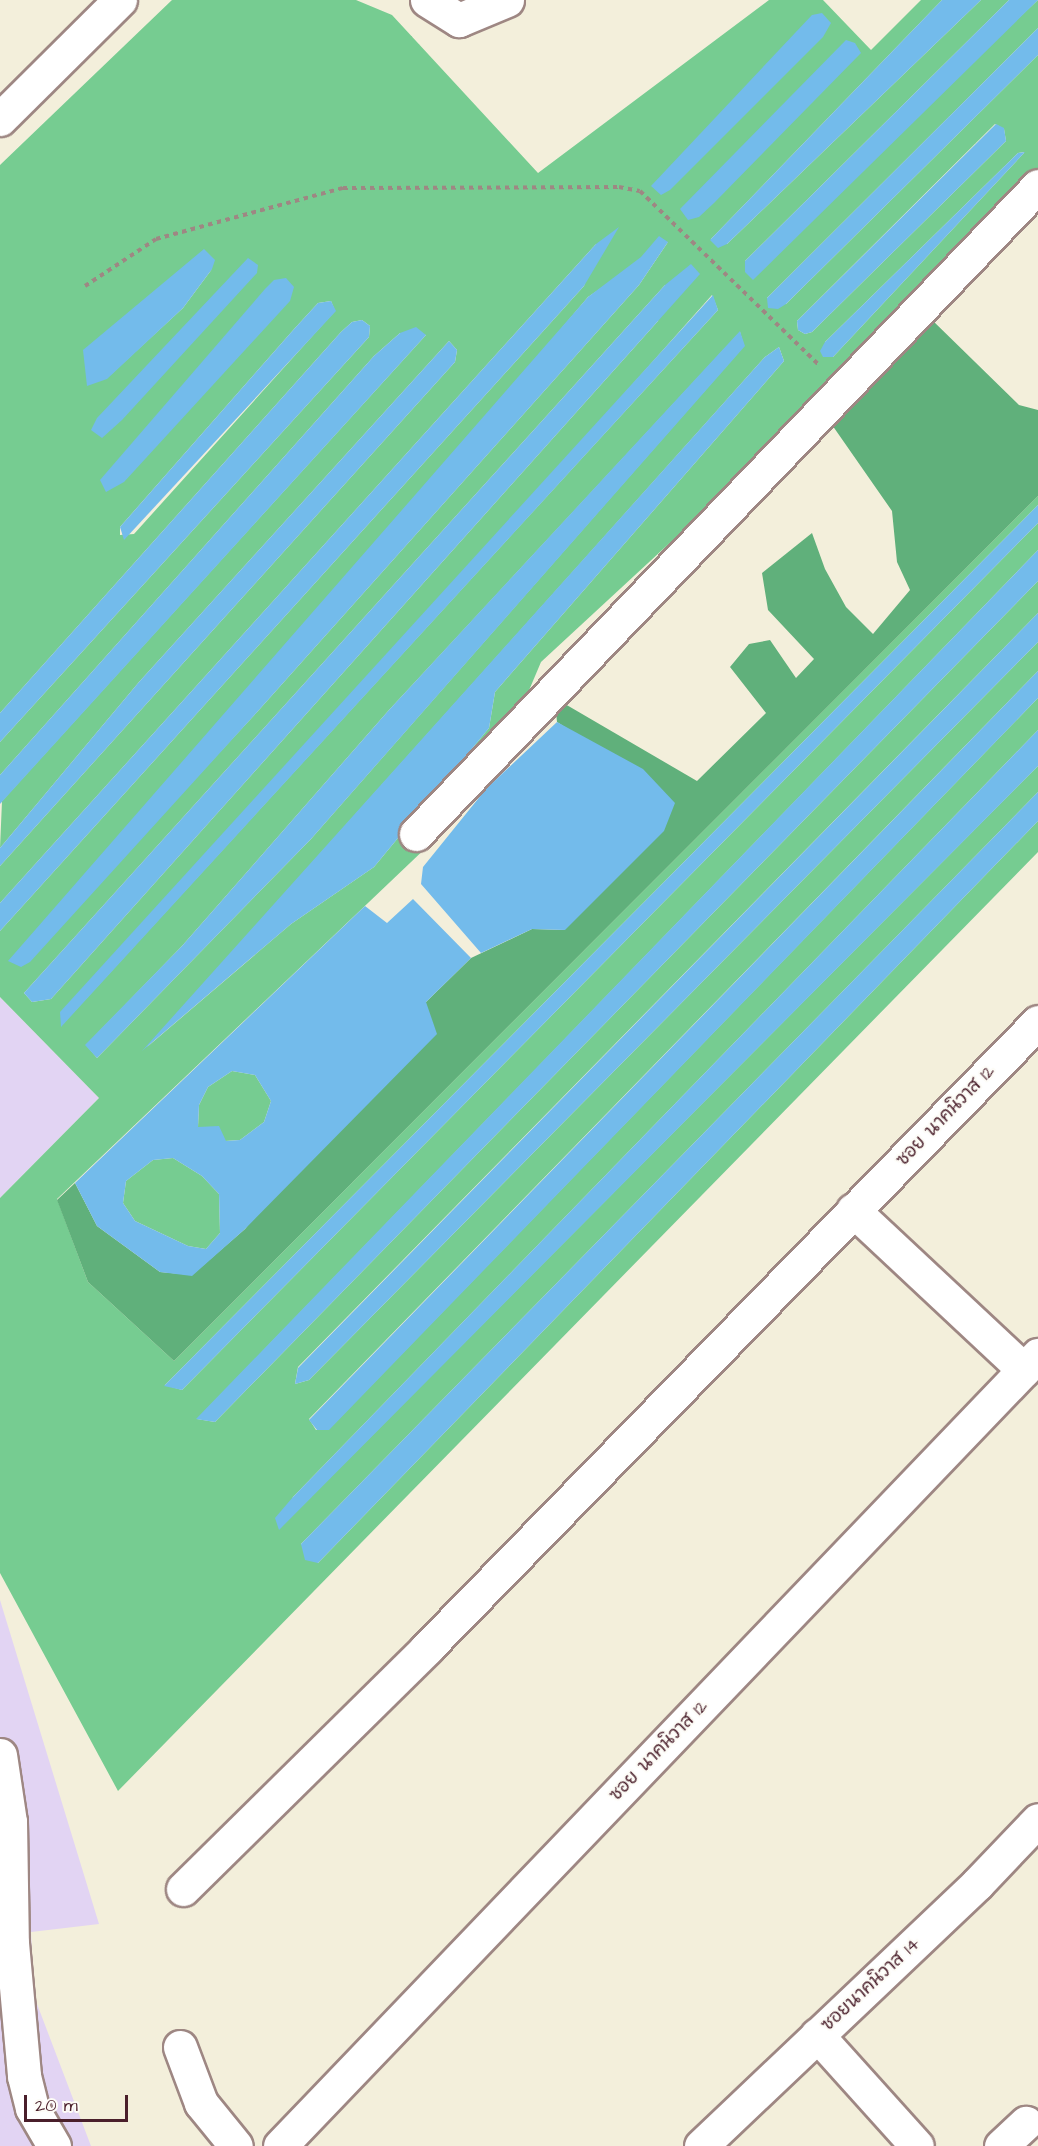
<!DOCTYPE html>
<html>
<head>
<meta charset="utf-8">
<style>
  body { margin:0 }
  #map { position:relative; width:1038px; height:2146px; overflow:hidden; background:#f3efdb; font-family:"Architects Daughter","Playpen Sans Thai",sans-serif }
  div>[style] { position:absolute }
  .built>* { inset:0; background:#e2d4f3 }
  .green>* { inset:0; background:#76cc91 }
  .forest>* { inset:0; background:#60b07b }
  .water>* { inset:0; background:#73bbeb }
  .path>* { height:4px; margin-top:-2px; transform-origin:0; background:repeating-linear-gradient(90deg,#9e8783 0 4.5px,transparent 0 9px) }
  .roads { filter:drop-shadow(2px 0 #9e8783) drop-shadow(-2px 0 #9e8783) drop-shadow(0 2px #9e8783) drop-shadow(0 -2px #9e8783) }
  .minor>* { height:33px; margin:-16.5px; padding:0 16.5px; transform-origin:16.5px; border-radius:16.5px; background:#fff }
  span { translate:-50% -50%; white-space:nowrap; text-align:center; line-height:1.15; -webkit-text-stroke:4.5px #fdfcf7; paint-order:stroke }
  .street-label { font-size:18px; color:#4a1f2b }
  .scale { position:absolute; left:24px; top:2095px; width:104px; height:27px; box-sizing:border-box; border:3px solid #4a1f2b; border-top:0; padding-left:8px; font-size:18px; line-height:21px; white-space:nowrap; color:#4a1f2b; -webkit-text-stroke:4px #fdfcf7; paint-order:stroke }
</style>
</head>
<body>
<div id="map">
  <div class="built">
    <i style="clip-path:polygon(0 997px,99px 1098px,0 1198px)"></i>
    <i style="clip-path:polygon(0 1600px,99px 1924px,31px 1932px,34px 1996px,91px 2146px,0 2146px)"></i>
  </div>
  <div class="green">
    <i style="clip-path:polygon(evenodd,172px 0,356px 0,392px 15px,538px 173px,769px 0,823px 0,871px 50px,921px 0,942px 0,711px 239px,727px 244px,981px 0,1009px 0,745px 261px,745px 272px,1038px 0,1038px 28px,767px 298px,786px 304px,1038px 55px,1038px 176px,807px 416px,541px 662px,508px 740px,452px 823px,57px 1199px,88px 1282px,174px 1361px,1038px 496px,1038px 505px,165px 1385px,182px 1390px,1038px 523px,1038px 550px,197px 1419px,215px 1422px,1038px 581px,1038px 613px,298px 1367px,295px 1384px,309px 1380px,1038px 642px,1038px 671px,309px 1419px,316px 1430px,329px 1429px,1038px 698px,1038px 730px,293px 1497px,279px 1529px,1038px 766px,1038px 792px,301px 1544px,318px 1563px,1038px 821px,1038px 852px,118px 1791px,0 1573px,0 1198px,99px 1098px,0 997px,0 931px,584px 286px,596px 244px,0 903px,0 866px,455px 362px,457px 350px,449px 341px,139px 682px,0 848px,2px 801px,426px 335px,400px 333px,374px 356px,0 775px,0 742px,369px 337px,370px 326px,362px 320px,352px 322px,341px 332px,0 713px,0 165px,172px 0,995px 124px,1004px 129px,1006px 141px,812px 332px,805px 334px,798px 330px,797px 321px,995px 124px,172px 0,1024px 152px,1024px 153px,833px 357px,825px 342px,1018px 153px,1024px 152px,172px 0,668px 242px,639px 285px,258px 711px,21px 967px,588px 297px,668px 242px,172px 0,212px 269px,183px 308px,107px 378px,212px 269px,172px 0,665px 285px,658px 321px,51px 999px,32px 1002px,24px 993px,665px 285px,172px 0,712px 295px,718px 310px,61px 1026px,712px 295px,172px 0,331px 301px,335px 311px,134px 534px,120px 535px,120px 527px,295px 328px,318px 303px,331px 301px,172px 0,740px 332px,744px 346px,311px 839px,97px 1058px,86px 1045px,182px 946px,389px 710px,740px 332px,172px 0,779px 347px,784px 361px,495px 692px,489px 728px,374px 867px,291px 924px,147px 1047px,765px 357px,779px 347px)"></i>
    <i style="clip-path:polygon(232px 1071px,255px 1075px,271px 1101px,264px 1122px,240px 1140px,225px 1141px,198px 1127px,199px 1105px,208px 1087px)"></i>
    <i style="clip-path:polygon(173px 1158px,202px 1176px,219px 1194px,220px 1233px,206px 1249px,188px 1246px,135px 1221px,123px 1203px,126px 1181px,153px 1160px)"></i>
  </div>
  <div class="forest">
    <i style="clip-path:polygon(931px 319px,1019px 405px,1038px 410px,1038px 496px,174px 1361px,88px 1282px,57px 1200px,75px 1183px,97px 1226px,160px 1272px,192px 1275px,245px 1229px,426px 1002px,471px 958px,532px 929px,565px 930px,568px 729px,557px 722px,556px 712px,565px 704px,697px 781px,766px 713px,730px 667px,749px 644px,770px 640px,796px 678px,814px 659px,768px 610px,762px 573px,812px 533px,825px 569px,846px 607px,873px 634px,910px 590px,897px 562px,892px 511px,830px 422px)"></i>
  </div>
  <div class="water">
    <i style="clip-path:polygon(942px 0,981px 0,727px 244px,718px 248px,710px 240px)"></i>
    <i style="clip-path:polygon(1009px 0,1038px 0,753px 280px,745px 272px,745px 261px)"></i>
    <i style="clip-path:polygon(822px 13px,831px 23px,823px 37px,670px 190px,661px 195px,651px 186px,812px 15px)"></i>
    <i style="clip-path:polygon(1038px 28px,1038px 55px,786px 304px,778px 309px,768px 308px,767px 298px)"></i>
    <i style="clip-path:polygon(846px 40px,855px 43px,861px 53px,714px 203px,699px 217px,688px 220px,680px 209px)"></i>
    <i style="clip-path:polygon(996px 124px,1004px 128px,1006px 141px,812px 332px,805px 334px,798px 330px,797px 321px)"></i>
    <i style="clip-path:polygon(1025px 152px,833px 357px,823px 357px,820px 351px,825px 342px,1018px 153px)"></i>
    <i style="clip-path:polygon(619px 227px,584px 286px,0 931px,0 903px,596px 244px)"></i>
    <i style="clip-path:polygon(659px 236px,668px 242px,639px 285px,258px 711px,30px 962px,21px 967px,8px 961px,588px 297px,641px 257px)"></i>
    <i style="clip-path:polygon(204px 249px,215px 260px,212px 269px,183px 308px,107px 379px,87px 386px,83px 350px)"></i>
    <i style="clip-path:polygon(248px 258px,258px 265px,257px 273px,122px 420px,102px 438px,91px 430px,97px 418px)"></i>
    <i style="clip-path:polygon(691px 264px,700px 274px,658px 321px,51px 999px,32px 1002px,24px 993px,665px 285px)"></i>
    <i style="clip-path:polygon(286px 278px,294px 287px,290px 301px,124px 482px,106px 492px,100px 480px,265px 289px,274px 280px)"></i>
    <i style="clip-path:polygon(713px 295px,718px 310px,61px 1027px,60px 1012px)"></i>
    <i style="clip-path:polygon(331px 301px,336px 311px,124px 540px,120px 527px,295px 328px,318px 303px)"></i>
    <i style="clip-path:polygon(362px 320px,370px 326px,369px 337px,0 742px,0 713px,341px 332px,352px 322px)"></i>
    <i style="clip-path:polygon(416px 327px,426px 335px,0 804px,0 775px,374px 356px,400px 333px)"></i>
    <i style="clip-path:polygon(740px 331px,745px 346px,311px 839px,97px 1058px,85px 1045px,182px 946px,389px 710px)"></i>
    <i style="clip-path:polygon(449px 341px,457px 350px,455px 362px,0 866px,0 848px,139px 682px)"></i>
    <i style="clip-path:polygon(779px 347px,784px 361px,495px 692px,489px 728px,374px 867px,291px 924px,142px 1051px,765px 357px)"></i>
    <i style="clip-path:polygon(1038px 505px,1038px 523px,182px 1390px,164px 1386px)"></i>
    <i style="clip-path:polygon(1038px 550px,1038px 581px,215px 1422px,196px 1419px)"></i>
    <i style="clip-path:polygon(1038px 613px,1038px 642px,309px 1380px,295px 1384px,298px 1368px)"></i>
    <i style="clip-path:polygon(1038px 671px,1038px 698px,329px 1430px,317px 1430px,309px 1420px)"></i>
    <i style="clip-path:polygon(557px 722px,643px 769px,675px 803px,664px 831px,565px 930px,532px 929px,481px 953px,421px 884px,423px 867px,486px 789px)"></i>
    <i style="clip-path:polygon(1038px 730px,1038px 766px,279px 1530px,275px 1518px,293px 1497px)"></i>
    <i style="clip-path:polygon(1038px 792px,1038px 821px,318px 1563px,305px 1560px,301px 1544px)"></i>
    <i style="clip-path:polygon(evenodd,413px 899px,471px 958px,426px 1002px,437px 1034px,245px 1229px,192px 1276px,160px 1272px,97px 1226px,75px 1183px,365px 906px,387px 923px,413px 899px,232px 1071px,255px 1075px,271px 1101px,264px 1122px,240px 1140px,226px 1141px,219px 1126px,198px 1127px,199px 1105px,208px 1087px,232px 1071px,413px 899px,173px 1158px,202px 1176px,219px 1194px,220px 1233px,206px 1249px,188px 1246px,135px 1221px,123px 1203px,126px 1181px,153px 1160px,173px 1158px)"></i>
  </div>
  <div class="path">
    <i style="left:85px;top:286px;width:85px;rotate:-33.5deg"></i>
    <i style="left:156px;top:239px;width:194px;rotate:-15.3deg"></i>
    <i style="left:343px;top:188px;width:276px;rotate:-0.2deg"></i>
    <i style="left:619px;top:187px;width:21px;rotate:11deg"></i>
    <i style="left:640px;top:191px;width:250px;rotate:44.2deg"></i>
  </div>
  <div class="roads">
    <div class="minor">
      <i style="left:427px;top:0;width:38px;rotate:32deg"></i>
      <i style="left:459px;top:20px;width:52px;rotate:-22.6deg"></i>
      <i style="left:0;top:119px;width:169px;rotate:-44.8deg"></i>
      <i style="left:416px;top:834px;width:898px;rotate:-46.17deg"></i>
      <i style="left:853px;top:1210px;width:234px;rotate:43.1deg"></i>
      <i style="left:0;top:1755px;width:68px;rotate:81.5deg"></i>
      <i style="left:10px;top:1822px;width:13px;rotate:138deg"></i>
      <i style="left:10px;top:1822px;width:121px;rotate:89.1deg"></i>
      <i style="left:12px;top:1943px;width:134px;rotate:84.8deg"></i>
      <i style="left:24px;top:2076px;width:33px;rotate:76deg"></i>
      <i style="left:32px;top:2108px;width:44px;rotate:59.9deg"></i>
      <i style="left:183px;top:1889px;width:342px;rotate:-44.6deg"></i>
      <i style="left:426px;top:1649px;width:876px;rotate:-45.69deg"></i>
      <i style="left:817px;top:2035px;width:149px;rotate:48deg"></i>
      <i style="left:180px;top:2047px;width:60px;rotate:69.4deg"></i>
      <i style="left:201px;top:2103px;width:55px;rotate:50.9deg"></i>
      <i style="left:280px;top:2146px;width:1096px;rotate:-46.22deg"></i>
      <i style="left:701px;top:2146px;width:381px;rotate:-43.5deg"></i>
      <i style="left:977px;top:1884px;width:88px;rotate:-46.4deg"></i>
      <i style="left:1001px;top:2146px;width:34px;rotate:-43deg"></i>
    </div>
  </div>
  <div class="street-label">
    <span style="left:946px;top:1116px;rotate:-46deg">ซอย นาคนิวาส 12</span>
    <span style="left:659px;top:1751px;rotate:-46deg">ซอย นาคนิวาส 12</span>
    <span style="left:871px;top:1985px;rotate:-43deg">ซอยนาคนิวาส 14</span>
  </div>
  <div class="scale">20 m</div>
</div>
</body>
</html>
